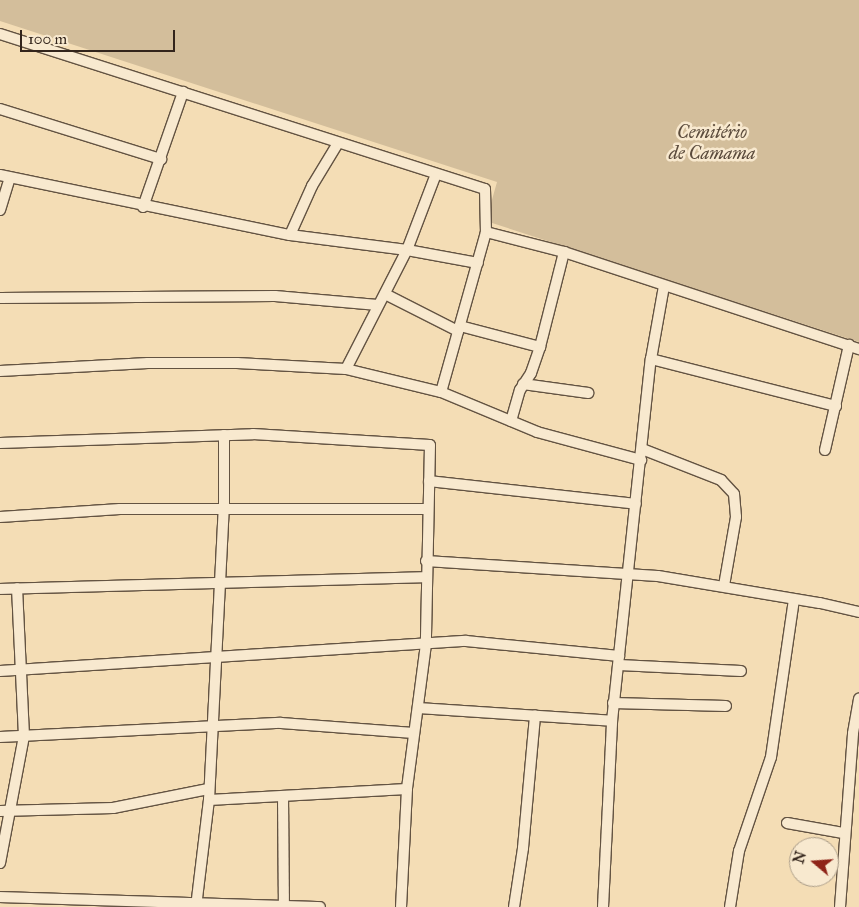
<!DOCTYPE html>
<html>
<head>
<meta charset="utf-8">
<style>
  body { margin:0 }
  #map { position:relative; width:859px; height:907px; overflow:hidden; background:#f4ddb5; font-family:"IM FELL Great Primer",serif }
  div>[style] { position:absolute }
  .green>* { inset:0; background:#d3be9b }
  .roads { filter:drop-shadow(1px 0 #635342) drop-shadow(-1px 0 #635342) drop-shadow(0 1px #635342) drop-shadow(0 -1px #635342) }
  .street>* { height:10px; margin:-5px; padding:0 5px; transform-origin:5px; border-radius:5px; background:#f8e9cf }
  span { translate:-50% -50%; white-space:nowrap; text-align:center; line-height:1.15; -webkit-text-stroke:5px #f8e9cf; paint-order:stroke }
  .park-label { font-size:18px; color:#5b4b3c; font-style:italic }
  .north { position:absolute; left:789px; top:837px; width:50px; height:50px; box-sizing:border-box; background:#f8e9cf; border:1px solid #a99b87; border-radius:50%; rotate:288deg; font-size:14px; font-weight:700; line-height:20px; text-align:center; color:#33251c }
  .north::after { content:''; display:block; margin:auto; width:18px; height:22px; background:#8f2418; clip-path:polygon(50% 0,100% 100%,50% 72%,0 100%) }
  .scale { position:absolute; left:20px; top:30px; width:155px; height:22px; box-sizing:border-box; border:2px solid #33251c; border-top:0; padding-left:6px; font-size:15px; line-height:18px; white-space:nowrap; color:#33251c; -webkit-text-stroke:4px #f8e9cf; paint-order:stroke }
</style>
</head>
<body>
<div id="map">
  <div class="green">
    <i style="clip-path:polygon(0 0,859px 0,859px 342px,486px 221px,497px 182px,0 21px)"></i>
  </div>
  <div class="roads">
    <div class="street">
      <i style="left:0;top:34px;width:509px;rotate:17.72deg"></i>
      <i style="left:485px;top:189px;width:43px;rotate:88.7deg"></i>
      <i style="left:486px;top:232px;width:166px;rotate:105.7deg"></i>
      <i style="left:0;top:109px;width:169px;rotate:17.3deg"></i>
      <i style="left:0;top:175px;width:296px;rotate:11.7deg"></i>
      <i style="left:290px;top:235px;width:118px;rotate:7.3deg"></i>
      <i style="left:407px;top:250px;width:72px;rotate:10.4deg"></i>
      <i style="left:143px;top:207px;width:122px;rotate:-70.8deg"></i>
      <i style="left:0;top:210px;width:34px;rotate:-73deg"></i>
      <i style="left:486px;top:232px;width:81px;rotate:14.4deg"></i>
      <i style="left:564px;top:252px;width:311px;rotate:18.2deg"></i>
      <i style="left:290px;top:235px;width:54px;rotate:-65.8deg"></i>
      <i style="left:312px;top:186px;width:50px;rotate:-58.8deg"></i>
      <i style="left:385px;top:294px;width:82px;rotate:26.9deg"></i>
      <i style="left:0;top:298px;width:275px;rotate:-0.4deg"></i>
      <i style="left:275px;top:296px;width:103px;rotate:5deg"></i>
      <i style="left:460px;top:326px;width:83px;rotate:14.7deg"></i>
      <i style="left:651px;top:359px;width:191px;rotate:14.3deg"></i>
      <i style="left:346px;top:369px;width:134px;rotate:-62.9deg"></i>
      <i style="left:407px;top:250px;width:81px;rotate:-69.1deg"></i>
      <i style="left:0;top:371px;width:148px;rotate:-3.1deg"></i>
      <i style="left:148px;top:363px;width:89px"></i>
      <i style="left:237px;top:363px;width:109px;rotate:3.2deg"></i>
      <i style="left:346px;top:369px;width:98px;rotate:13.6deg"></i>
      <i style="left:441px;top:392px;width:104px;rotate:22.6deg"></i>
      <i style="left:537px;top:432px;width:108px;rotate:15.1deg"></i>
      <i style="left:523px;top:384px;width:66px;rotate:7.9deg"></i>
      <i style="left:511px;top:421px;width:32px;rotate:-74deg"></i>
      <i style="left:520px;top:390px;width:20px;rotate:-57deg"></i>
      <i style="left:531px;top:373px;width:28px;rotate:-71deg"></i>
      <i style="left:540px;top:347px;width:98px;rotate:-75.8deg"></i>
      <i style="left:0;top:443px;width:253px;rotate:-2deg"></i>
      <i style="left:253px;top:434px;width:177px;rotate:3.6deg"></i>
      <i style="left:430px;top:445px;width:199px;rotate:91.2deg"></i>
      <i style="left:426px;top:644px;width:146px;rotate:97.5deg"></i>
      <i style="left:407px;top:789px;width:118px;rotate:92.9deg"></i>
      <i style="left:642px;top:449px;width:85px;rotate:21.4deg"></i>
      <i style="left:721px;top:480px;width:19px;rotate:47deg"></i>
      <i style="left:734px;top:494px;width:23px;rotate:85deg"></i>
      <i style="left:736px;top:517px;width:70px;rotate:99.9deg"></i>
      <i style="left:825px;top:450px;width:108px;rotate:-77.1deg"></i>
      <i style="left:429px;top:481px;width:208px;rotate:6.3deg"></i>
      <i style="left:0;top:517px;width:120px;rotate:-3.8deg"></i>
      <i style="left:120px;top:509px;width:308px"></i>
      <i style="left:426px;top:561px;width:232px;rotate:3.7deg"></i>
      <i style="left:658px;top:576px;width:164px;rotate:9.5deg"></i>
      <i style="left:820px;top:603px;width:40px;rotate:13deg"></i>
      <i style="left:0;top:589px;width:426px;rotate:-1.6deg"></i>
      <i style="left:619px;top:665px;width:122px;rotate:2.8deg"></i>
      <i style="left:0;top:671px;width:467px;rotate:-3.7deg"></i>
      <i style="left:466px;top:641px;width:154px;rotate:5.6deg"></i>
      <i style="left:613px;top:703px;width:113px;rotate:1.5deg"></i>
      <i style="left:418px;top:708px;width:194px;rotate:3.8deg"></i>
      <i style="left:0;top:737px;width:281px;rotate:-2.9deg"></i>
      <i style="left:281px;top:723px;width:133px;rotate:4.3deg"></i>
      <i style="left:283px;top:796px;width:109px;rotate:89.5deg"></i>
      <i style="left:209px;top:800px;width:198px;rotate:-3.2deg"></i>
      <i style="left:0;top:811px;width:113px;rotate:-1.5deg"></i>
      <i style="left:113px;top:808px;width:97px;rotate:-11.3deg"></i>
      <i style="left:787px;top:823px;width:57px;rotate:10.1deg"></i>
      <i style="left:0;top:863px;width:129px;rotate:-79.3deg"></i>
      <i style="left:24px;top:736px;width:148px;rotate:-92.7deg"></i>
      <i style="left:0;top:897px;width:320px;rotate:1.8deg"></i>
      <i style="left:196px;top:907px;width:108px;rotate:-83.1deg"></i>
      <i style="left:209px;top:800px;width:292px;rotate:-87.1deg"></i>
      <i style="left:224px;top:508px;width:73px;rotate:-90deg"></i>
      <i style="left:514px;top:907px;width:60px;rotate:-81.3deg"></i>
      <i style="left:523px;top:848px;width:133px;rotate:-84.8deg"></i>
      <i style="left:603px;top:907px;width:186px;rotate:-87.2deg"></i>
      <i style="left:612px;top:721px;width:364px;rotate:-83.9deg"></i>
      <i style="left:651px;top:359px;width:74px;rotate:-79.9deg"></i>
      <i style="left:730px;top:907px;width:57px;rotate:-80.9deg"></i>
      <i style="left:739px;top:851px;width:99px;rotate:-71.2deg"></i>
      <i style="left:771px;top:757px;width:159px;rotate:-81.7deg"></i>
      <i style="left:840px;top:907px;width:174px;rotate:-85.7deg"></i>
      <i style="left:853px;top:733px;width:35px;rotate:-80deg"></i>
    </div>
  </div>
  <div class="park-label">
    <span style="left:712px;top:143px">Cemitério<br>de Camama</span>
  </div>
  <div class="north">N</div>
  <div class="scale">100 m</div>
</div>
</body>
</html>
